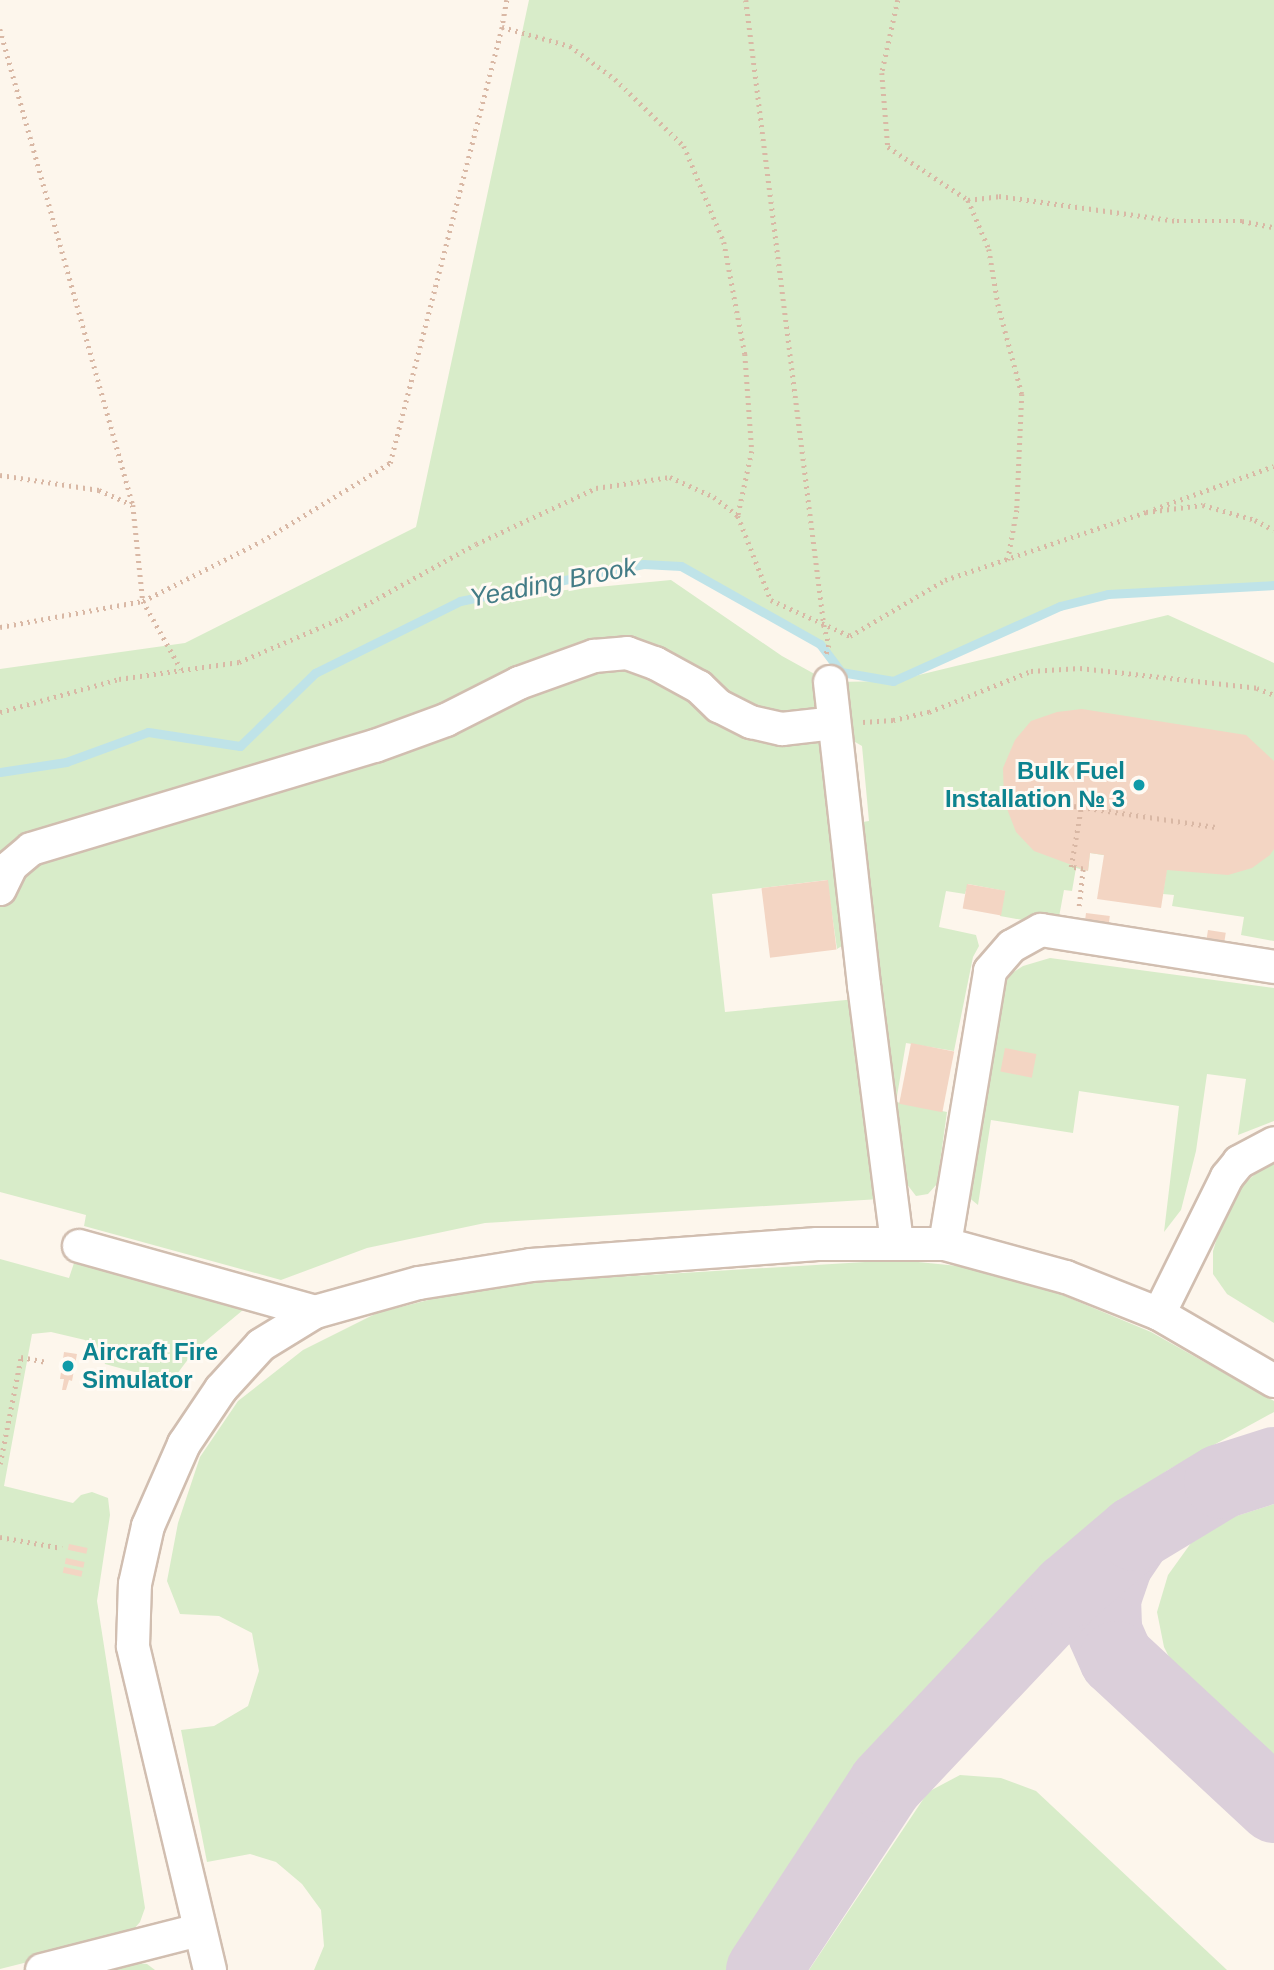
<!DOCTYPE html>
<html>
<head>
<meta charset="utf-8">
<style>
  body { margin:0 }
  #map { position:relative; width:1274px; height:1970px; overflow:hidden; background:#fdf6ec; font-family:Arial,sans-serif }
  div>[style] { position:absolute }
  .green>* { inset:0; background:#d8ecc9 }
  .stream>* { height:9px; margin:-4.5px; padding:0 4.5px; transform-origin:4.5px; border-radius:4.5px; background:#bfe3e8 }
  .taxiway>* { height:75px; margin:-37.5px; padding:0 37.5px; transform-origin:37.5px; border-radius:37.5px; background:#dbcfda }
  .building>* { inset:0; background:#f3d5c3; transform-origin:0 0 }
  .path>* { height:4.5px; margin-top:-2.25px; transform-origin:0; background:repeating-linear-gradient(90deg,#d9b8a5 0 2px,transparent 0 7px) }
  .roads { filter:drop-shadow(2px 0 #d1beb0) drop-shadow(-2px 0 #d1beb0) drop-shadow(0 2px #d1beb0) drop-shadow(0 -2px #d1beb0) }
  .minor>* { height:32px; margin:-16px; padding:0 16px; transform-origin:16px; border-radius:16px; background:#fff }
  .dots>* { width:19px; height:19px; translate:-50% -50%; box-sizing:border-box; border:4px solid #fffaf3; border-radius:50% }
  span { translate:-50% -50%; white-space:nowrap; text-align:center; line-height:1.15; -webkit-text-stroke:6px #fffaf3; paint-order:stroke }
  .culture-label { font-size:24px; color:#0d838f; font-weight:700 }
  .right { translate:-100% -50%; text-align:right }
  .left { translate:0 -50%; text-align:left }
  .water-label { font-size:26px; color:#437c86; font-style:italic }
</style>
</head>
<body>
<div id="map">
  <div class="green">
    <i style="clip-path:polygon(529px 0,1274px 0,1274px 585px,1108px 594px,1060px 606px,898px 680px,1168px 615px,1274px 663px,1274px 941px,1241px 935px,1244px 917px,1172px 906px,1174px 895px,1163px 894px,1167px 865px,1090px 853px,1088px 871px,1076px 868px,1072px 891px,1064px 890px,1059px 917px,1023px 920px,1000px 916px,1005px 891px,968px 884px,965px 894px,946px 891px,939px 927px,976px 935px,979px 946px,973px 957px,954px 1051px,906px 1043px,896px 1102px,947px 1112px,937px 1184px,928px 1194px,916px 1196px,906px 1183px,900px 1167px,856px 823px,869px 821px,862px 746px,843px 735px,838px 682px,888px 681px,841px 672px,820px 644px,681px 566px,643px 564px,470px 599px,671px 580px,782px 656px,820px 677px,845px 944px,837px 949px,827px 880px,712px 894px,725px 1012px,856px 999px,880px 1199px,485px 1223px,367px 1248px,281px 1280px,84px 1226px,86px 1215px,0 1192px,0 669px,185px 643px,416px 527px)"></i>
    <i style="clip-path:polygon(1050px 958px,1274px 988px,1274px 1121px,1238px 1135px,1246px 1079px,1207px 1074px,1196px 1151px,1181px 1210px,1164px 1232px,1179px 1106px,1079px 1091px,1073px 1133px,991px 1120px,978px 1205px,967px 1196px,1001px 989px,1012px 973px,1023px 966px)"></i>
    <i style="clip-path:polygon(1274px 1164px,1274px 1323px,1227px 1294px,1213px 1274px,1213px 1251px,1221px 1225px,1241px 1187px,1256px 1173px)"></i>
    <i style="clip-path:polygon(0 1259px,69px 1278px,75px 1260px,243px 1310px,195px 1350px,171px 1382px,105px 1364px,101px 1351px,85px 1340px,51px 1332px,32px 1334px,4px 1486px,73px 1503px,81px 1495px,92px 1492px,108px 1498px,110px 1515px,97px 1601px,145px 1908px,140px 1922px,127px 1937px,0 1969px)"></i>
    <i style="clip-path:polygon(898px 1260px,958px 1266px,1055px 1292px,1151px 1332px,1274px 1401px,1274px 1412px,1168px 1470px,1065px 1545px,854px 1778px,728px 1970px,314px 1970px,324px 1946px,321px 1910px,302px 1884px,276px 1862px,250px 1854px,207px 1862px,181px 1730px,214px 1726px,248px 1706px,259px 1671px,252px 1633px,219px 1616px,180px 1614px,167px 1581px,178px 1523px,200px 1457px,238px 1401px,303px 1350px,377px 1313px,460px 1292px,549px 1281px)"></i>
    <i style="clip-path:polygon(1274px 1504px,1274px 1756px,1172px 1663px,1164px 1647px,1157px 1612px,1168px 1575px,1191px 1543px,1227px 1519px)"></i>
    <i style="clip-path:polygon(960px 1775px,1001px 1778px,1036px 1791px,1227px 1970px,809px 1970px,928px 1792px)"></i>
    <i style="clip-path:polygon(125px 1962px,147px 1964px,155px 1970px,74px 1970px)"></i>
  </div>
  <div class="stream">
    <i style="left:0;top:772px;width:67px;rotate:-8.6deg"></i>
    <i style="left:66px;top:762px;width:87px;rotate:-20.1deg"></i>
    <i style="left:148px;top:732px;width:93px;rotate:8.7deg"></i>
    <i style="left:240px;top:746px;width:105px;rotate:-44.2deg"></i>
    <i style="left:315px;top:673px;width:162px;rotate:-26.4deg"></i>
    <i style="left:460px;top:601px;width:187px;rotate:-11.4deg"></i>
    <i style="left:643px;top:564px;width:38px;rotate:3deg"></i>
    <i style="left:681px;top:566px;width:159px;rotate:29.3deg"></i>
    <i style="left:820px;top:644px;width:35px;rotate:53deg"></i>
    <i style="left:841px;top:672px;width:53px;rotate:9.8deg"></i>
    <i style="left:893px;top:681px;width:183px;rotate:-24.2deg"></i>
    <i style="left:1060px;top:606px;width:49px;rotate:-14deg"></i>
    <i style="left:1108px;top:594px;width:166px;rotate:-3.1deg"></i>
  </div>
  <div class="taxiway">
    <i style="left:1135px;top:1533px;width:36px;rotate:124deg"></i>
    <i style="left:1115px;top:1563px;width:36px;rotate:109deg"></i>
    <i style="left:1103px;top:1597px;width:34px;rotate:88deg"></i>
    <i style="left:1104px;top:1631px;width:30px;rotate:66deg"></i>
    <i style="left:1116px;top:1658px;width:216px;rotate:42.9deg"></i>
    <i style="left:763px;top:1970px;width:222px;rotate:-56.7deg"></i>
    <i style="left:885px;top:1784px;width:267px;rotate:-46.7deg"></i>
    <i style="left:1068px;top:1590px;width:88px;rotate:-40.4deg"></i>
    <i style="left:1135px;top:1533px;width:100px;rotate:-31.2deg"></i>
    <i style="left:1221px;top:1481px;width:56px;rotate:-17.8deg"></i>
  </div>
  <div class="building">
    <i style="clip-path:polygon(1082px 709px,1246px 735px,1274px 761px,1274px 849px,1270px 855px,1252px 868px,1228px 875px,1167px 870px,1161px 908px,1097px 899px,1104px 855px,1090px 853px,1088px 871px,1034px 851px,1016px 832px,1004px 801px,1003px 768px,1015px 740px,1031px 721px,1057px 712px)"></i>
    <i style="left:828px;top:880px;width:70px;height:67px;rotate:83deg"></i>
    <i style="left:967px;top:884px;width:39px;height:25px;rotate:10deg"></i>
    <i style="left:1086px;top:913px;width:24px;height:10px;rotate:7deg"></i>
    <i style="left:1208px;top:930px;width:18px;height:8px;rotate:9deg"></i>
    <i style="left:911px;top:1043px;width:44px;height:62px;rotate:11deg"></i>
    <i style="left:1005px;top:1048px;width:32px;height:24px;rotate:11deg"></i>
    <i style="clip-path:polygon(64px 1352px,77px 1354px,72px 1381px,69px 1380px,66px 1390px,62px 1390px,64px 1379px,60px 1379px)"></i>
    <i style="left:69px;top:1544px;width:19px;height:6px;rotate:12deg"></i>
    <i style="left:66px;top:1558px;width:19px;height:6px;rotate:12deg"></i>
    <i style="left:64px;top:1567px;width:19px;height:6px;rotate:12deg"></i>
  </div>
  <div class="path">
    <i style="left:507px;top:0;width:27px;rotate:100deg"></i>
    <i style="left:502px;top:27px;width:71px;rotate:15.6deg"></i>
    <i style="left:570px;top:46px;width:56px;rotate:36.3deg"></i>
    <i style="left:615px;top:79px;width:96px;rotate:44.2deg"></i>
    <i style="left:684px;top:146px;width:104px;rotate:67.4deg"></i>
    <i style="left:724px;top:242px;width:114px;rotate:79.4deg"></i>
    <i style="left:745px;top:354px;width:97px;rotate:85.9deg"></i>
    <i style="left:752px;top:451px;width:66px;rotate:102.2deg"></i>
    <i style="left:746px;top:0;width:630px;rotate:82.89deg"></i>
    <i style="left:824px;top:625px;width:21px;rotate:76deg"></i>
    <i style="left:829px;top:645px;width:10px;rotate:107deg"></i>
    <i style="left:898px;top:0;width:75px;rotate:102.4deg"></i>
    <i style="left:882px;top:73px;width:74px;rotate:85.4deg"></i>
    <i style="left:888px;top:147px;width:96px;rotate:33.5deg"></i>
    <i style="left:968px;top:200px;width:31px;rotate:-7deg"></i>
    <i style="left:999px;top:196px;width:180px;rotate:8deg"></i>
    <i style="left:1177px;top:221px;width:65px"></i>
    <i style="left:1242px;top:221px;width:33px;rotate:11deg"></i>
    <i style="left:0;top:29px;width:494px;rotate:74.4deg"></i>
    <i style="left:133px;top:505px;width:97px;rotate:84.1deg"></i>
    <i style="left:143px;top:601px;width:78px;rotate:60.8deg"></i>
    <i style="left:968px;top:200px;width:53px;rotate:66.8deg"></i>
    <i style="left:989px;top:249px;width:56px;rotate:80.7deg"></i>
    <i style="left:998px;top:304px;width:93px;rotate:75.1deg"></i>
    <i style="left:1022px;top:394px;width:116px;rotate:92.5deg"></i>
    <i style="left:1017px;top:510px;width:51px;rotate:100.2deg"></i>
    <i style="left:0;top:475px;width:100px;rotate:8.6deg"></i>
    <i style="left:99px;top:490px;width:36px;rotate:24deg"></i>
    <i style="left:1154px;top:509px;width:127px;rotate:-19.7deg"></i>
    <i style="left:0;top:627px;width:145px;rotate:-10.3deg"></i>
    <i style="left:143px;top:601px;width:133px;rotate:-26.8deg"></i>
    <i style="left:262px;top:541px;width:150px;rotate:-31.4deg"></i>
    <i style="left:390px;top:463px;width:450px;rotate:-75.6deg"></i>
    <i style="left:0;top:712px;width:123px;rotate:-15.5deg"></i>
    <i style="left:119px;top:679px;width:121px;rotate:-8.1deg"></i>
    <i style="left:239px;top:662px;width:110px;rotate:-23.1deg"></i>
    <i style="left:340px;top:619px;width:155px;rotate:-28.9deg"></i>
    <i style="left:476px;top:544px;width:132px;rotate:-25deg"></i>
    <i style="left:596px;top:488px;width:75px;rotate:-8.5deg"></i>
    <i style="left:670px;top:477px;width:48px;rotate:24.4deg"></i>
    <i style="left:714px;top:497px;width:31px;rotate:38deg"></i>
    <i style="left:738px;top:516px;width:90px;rotate:68.6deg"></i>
    <i style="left:771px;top:600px;width:87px;rotate:24.5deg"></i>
    <i style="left:850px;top:636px;width:110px;rotate:-30.5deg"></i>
    <i style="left:945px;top:580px;width:212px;rotate:-18.7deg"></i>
    <i style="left:1146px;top:512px;width:57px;rotate:-7deg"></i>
    <i style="left:1203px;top:505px;width:54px;rotate:16.1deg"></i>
    <i style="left:1255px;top:520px;width:21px;rotate:28deg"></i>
    <i style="left:863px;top:722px;width:30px;rotate:-4deg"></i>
    <i style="left:893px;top:720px;width:37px;rotate:-13deg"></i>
    <i style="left:929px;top:712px;width:110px;rotate:-21.9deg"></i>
    <i style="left:1031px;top:671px;width:49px;rotate:-3.5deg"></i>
    <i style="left:1080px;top:668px;width:178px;rotate:6.4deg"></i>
    <i style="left:1257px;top:688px;width:18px;rotate:22deg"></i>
    <i style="left:1074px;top:806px;width:145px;rotate:8.4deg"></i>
    <i style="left:1079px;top:906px;width:37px;rotate:-84deg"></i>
    <i style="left:1083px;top:869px;width:12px;rotate:-171deg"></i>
    <i style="left:1071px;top:867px;width:60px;rotate:-80.4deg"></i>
    <i style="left:0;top:1464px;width:109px;rotate:-78.9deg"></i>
    <i style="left:21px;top:1357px;width:26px;rotate:11deg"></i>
    <i style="left:0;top:1537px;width:63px;rotate:10.1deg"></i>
  </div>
  <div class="roads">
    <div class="minor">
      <i style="left:830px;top:682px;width:305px;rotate:83.6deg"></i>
      <i style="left:864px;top:985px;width:259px;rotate:82.7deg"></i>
      <i style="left:0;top:889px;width:25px;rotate:-64deg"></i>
      <i style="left:11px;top:866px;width:26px;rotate:-40deg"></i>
      <i style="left:31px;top:849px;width:359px;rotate:-16.7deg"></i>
      <i style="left:375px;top:746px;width:76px;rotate:-20.1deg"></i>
      <i style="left:446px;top:720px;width:82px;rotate:-26.9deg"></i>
      <i style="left:519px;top:683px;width:80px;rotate:-19.8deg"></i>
      <i style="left:594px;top:656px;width:33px;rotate:-5deg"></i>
      <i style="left:627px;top:653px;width:30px;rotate:20deg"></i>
      <i style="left:655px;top:663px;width:50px;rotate:28.6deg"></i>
      <i style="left:699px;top:687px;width:28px;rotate:44deg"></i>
      <i style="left:719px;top:706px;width:36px;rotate:27deg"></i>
      <i style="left:751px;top:722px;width:32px;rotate:13deg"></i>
      <i style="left:782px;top:729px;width:52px;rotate:-6.6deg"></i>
      <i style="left:945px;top:1244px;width:277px;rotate:-80.6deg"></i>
      <i style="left:990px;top:971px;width:33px;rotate:-49deg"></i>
      <i style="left:1012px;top:946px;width:33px;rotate:-29deg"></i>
      <i style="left:1041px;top:930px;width:236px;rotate:9deg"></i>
      <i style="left:79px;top:1246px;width:245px;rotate:15.6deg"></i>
      <i style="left:1159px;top:1314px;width:153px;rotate:-63.6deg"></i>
      <i style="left:1227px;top:1177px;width:19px;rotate:-51deg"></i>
      <i style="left:1239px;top:1162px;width:40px;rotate:-28deg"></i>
      <i style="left:42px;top:1970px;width:162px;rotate:-14.3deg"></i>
      <i style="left:210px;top:1970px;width:333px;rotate:-103.4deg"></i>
      <i style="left:133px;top:1646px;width:62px;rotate:-88.2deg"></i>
      <i style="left:135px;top:1584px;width:59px;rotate:-77.4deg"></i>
      <i style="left:148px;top:1526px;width:90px;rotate:-66.3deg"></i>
      <i style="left:184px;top:1444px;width:66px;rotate:-56.1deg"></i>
      <i style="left:221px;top:1389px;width:59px;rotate:-47.7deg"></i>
      <i style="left:261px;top:1345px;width:63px;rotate:-31.4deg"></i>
      <i style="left:315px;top:1312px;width:108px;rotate:-15.6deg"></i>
      <i style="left:419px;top:1283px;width:113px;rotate:-9.1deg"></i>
      <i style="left:531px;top:1265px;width:287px;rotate:-4.2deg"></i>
      <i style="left:817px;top:1244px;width:128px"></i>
      <i style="left:945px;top:1244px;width:125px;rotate:15.3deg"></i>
      <i style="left:1066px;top:1277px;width:100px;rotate:21.7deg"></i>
      <i style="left:1159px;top:1314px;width:133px;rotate:30.2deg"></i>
    </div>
  </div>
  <div class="dots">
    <i style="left:1139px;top:785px;background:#0f9aa8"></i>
    <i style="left:68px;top:1366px;background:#0f9aa8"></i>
  </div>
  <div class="culture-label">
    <span class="right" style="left:1125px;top:785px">Bulk Fuel<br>Installation № 3</span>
    <span class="left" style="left:82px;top:1366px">Aircraft Fire<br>Simulator</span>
  </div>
  <div class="water-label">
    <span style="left:553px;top:583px;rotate:-11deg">Yeading Brook</span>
  </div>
</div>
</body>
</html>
